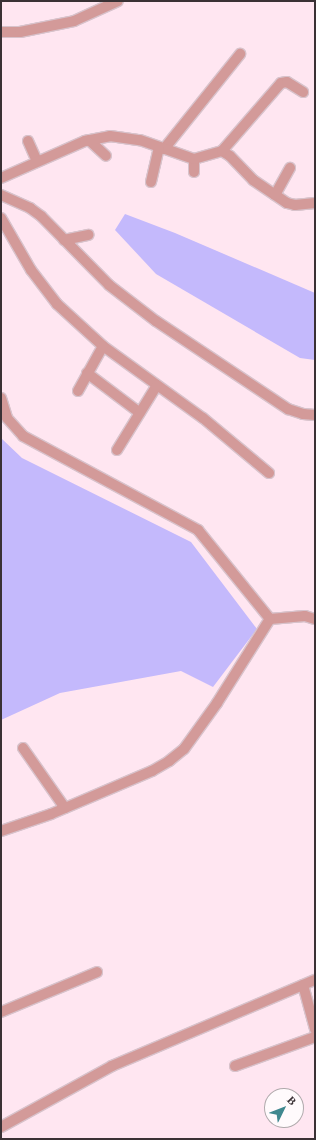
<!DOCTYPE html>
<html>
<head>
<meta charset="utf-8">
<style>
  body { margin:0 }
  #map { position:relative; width:316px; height:1140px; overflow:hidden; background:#ffe6f1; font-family:Georgia,serif }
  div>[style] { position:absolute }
  .water>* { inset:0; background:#c4b9fc }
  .roads { filter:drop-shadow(1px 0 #d8c2cb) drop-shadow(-1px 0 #d8c2cb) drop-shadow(0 1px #d8c2cb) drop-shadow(0 -1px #d8c2cb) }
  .minor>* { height:10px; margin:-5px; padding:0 5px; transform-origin:5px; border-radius:5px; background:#d39a99 }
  span { translate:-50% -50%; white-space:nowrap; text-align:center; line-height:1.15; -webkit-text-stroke:4px #fffafc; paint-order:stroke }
  .frame { position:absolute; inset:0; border:2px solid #3a3135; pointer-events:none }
  .north { position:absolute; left:264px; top:1088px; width:40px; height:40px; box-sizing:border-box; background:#fffafc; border:1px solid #b0aaac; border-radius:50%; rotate:47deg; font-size:11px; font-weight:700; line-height:16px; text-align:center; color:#3a3135 }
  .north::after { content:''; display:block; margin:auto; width:14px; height:18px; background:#40888f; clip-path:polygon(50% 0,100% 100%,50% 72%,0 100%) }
</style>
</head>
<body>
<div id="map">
  <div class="water">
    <i style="clip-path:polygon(125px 214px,175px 233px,315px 293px,315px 360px,300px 358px,156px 274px,115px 230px)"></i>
    <i style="clip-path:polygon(1px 438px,22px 458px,191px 542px,257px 629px,213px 687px,181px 671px,60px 693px,1px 720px)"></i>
  </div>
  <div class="roads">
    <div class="minor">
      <i style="left:1px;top:32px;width:19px"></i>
      <i style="left:20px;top:32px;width:55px;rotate:-11.5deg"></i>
      <i style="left:74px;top:21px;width:48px;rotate:-24.4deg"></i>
      <i style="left:89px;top:140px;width:23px;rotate:43deg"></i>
      <i style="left:28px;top:141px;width:22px;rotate:66deg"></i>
      <i style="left:164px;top:149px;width:122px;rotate:-51.3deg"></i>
      <i style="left:222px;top:151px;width:9px;rotate:32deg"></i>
      <i style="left:230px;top:156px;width:33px;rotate:46deg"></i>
      <i style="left:253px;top:180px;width:41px;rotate:34.1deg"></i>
      <i style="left:287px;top:203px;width:8px;rotate:14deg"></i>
      <i style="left:295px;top:205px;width:20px;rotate:-6deg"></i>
      <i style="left:194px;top:172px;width:13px;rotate:-90deg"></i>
      <i style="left:1px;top:178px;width:92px;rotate:-23.8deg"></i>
      <i style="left:85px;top:141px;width:25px;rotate:-11deg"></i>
      <i style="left:110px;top:136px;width:30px;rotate:8deg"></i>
      <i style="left:140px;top:140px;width:57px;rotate:19.4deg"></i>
      <i style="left:194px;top:159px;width:29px;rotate:-16deg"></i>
      <i style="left:222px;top:151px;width:90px;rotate:-49.1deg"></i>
      <i style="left:281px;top:83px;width:6px;rotate:-9deg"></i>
      <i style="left:287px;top:82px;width:19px;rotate:32deg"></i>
      <i style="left:151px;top:182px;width:36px;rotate:-77deg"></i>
      <i style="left:1px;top:195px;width:32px;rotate:24deg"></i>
      <i style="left:30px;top:208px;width:14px;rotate:36deg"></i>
      <i style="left:41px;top:216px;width:97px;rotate:45.4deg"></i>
      <i style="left:109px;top:285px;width:59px;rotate:37.5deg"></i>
      <i style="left:156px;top:321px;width:159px;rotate:33.7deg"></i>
      <i style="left:288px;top:409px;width:16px;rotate:18deg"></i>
      <i style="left:303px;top:414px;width:12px;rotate:5deg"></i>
      <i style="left:275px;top:195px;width:31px;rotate:-61deg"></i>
      <i style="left:1px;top:218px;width:60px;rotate:60deg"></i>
      <i style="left:31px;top:270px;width:43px;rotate:52.6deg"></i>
      <i style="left:57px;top:304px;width:62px;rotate:42.4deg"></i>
      <i style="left:103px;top:346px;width:123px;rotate:35.8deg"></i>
      <i style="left:203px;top:418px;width:86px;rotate:39.8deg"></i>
      <i style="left:64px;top:240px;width:25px;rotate:-12deg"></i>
      <i style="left:87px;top:373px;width:66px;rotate:37deg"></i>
      <i style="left:78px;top:391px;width:51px;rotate:-60.9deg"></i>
      <i style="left:1px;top:398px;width:21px;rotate:73deg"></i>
      <i style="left:7px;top:418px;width:24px;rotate:48deg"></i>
      <i style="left:23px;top:436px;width:199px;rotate:28.2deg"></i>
      <i style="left:198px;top:530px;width:114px;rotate:51deg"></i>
      <i style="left:117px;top:450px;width:76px;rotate:-58.4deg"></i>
      <i style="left:270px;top:619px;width:35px;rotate:-5deg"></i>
      <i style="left:305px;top:616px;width:10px;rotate:17deg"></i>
      <i style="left:23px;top:748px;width:73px;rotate:55deg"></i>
      <i style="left:1px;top:831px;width:53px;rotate:-18.8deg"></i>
      <i style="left:51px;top:814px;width:110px;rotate:-23.1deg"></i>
      <i style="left:152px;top:771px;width:20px;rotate:-30deg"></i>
      <i style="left:169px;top:761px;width:19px;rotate:-39deg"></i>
      <i style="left:184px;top:749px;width:57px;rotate:-54.3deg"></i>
      <i style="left:217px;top:703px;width:99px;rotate:-57.8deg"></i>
      <i style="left:303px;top:985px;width:46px;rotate:74.7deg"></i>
      <i style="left:1px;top:1012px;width:104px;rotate:-22.6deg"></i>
      <i style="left:235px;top:1066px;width:85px;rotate:-19.9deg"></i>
      <i style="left:1px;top:1127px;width:127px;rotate:-28.8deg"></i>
      <i style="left:112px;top:1066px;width:220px;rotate:-23deg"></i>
    </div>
  </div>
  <div class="frame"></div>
  <div class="north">B</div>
</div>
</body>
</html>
